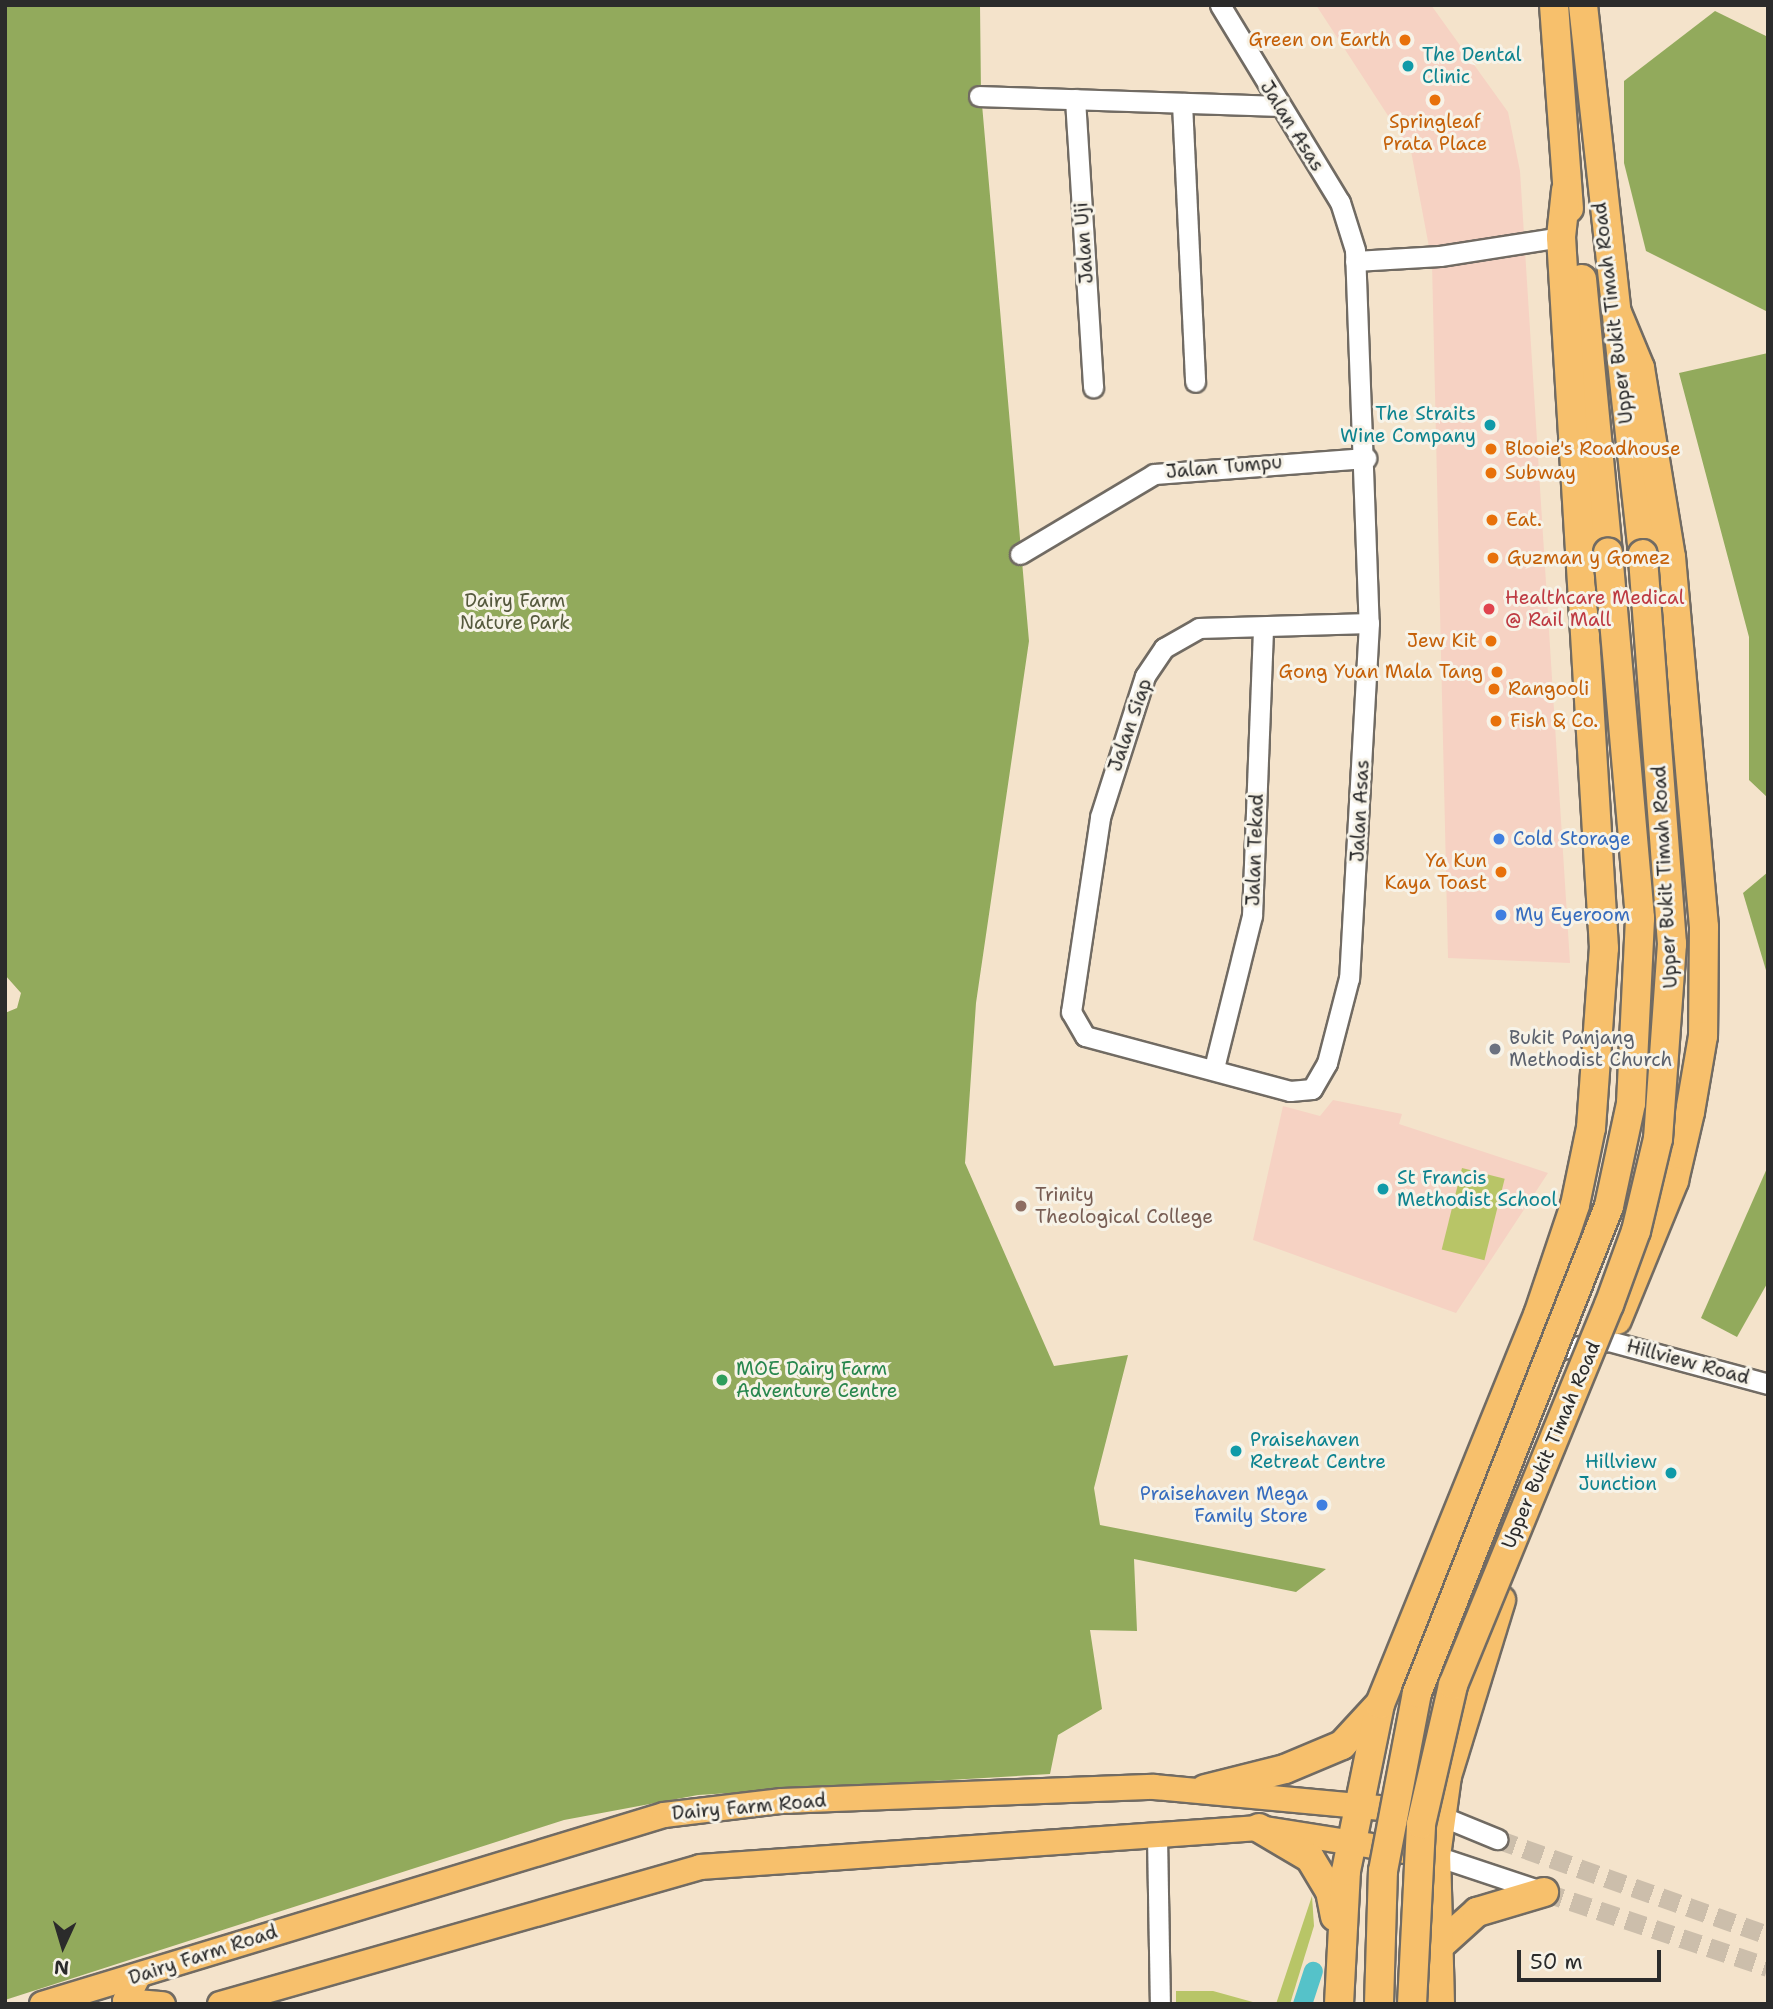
<!DOCTYPE html>
<html>
<head>
<meta charset="utf-8">
<style>
  body { margin:0 }
  #map { position:relative; width:1773px; height:2009px; overflow:hidden; background:#f4e3cb; font-family:"Shantell Sans",sans-serif }
  div>[style] { position:absolute }
  .built>* { inset:0; background:#f6d2c3 }
  .green>* { inset:0; background:#b8c567; transform-origin:0 0 }
  .forest>* { inset:0; background:#92aa5c }
  .canal>* { height:19px; margin:-9.5px; padding:0 9.5px; transform-origin:9.5px; border-radius:9.5px; background:#55c2c9 }
  .minor-tunnel>* { height:19px; margin-top:-9.5px; transform-origin:0; background:repeating-linear-gradient(90deg,#ccbeab 0 19px,transparent 0 29px) }
  .roads { filter:drop-shadow(2px 0 #716b63) drop-shadow(-2px 0 #716b63) drop-shadow(0 2px #716b63) drop-shadow(0 -2px #716b63) }
  .minor>* { height:19px; margin:-9.5px; padding:0 9.5px; transform-origin:9.5px; border-radius:9.5px; background:#fff }
  .major>* { height:24px; margin:-12px; padding:0 12px; transform-origin:12px; border-radius:12px; background:#f7c06c }
  .highway>* { height:28px; margin:-14px; padding:0 14px; transform-origin:14px; border-radius:14px; background:#f7c06c }
  .bridges { filter:drop-shadow(2px 0 #716b63) drop-shadow(-2px 0 #716b63) drop-shadow(0 2px #716b63) drop-shadow(0 -2px #716b63) }
  .highway-bridge>* { height:28px; margin:-14px; padding:0 14px; transform-origin:14px; border-radius:14px; background:#f7c06c }
  .dots>* { width:19px; height:19px; translate:-50% -50%; box-sizing:border-box; border:4px solid #f7f3e8; border-radius:50% }
  span { translate:-50% -50%; white-space:nowrap; text-align:center; line-height:1.15; -webkit-text-stroke:6px #f7f3e8; paint-order:stroke }
  .food-label { font-size:19px; color:#c56008 }
  .right { translate:-100% -50%; text-align:right }
  .left { translate:0 -50%; text-align:left }
  .culture-label { font-size:19px; color:#0d838f }
  .street-label { font-size:19px; color:#2b2b2b }
  .health-label { font-size:19px; color:#be3a42 }
  .park-label { font-size:19px; color:#55593d }
  .shop-label { font-size:19px; color:#366cbe }
  .worship-label { font-size:19px; color:#5b616d }
  .education-label { font-size:19px; color:#785e54 }
  .leisure-label { font-size:19px; color:#27864d }
  .frame { position:absolute; inset:0; border:7px solid #2b2b2b; pointer-events:none }
  .north { position:absolute; left:28px; top:1911px; width:70px; height:70px; -webkit-text-stroke:5px #f7f3e8; paint-order:stroke; rotate:184deg; font-size:19px; font-weight:700; line-height:28px; text-align:center; color:#2b2b2b }
  .north::after { content:''; display:block; margin:auto; width:24px; height:32px; background:#2b2b2b; clip-path:polygon(50% 0,100% 100%,50% 72%,0 100%) }
  .scale { position:absolute; left:1517px; top:1950px; width:144px; height:32px; box-sizing:border-box; border:4px solid #2b2b2b; border-top:0; padding-left:9px; font-size:21px; line-height:24px; white-space:nowrap; color:#2b2b2b; -webkit-text-stroke:5px #f7f3e8; paint-order:stroke }
</style>
</head>
<body>
<div id="map">
  <div class="built">
    <i style="clip-path:polygon(1316px 5px,1431px 5px,1508px 112px,1520px 171px,1570px 963px,1448px 958px,1432px 263px,1411px 151px)"></i>
    <i style="clip-path:polygon(1333px 1100px,1402px 1114px,1399px 1124px,1548px 1173px,1456px 1313px,1253px 1240px,1283px 1106px,1320px 1116px)"></i>
  </div>
  <div class="green">
    <i style="left:1462px;top:1168px;width:44px;height:84px;rotate:14deg"></i>
    <i style="clip-path:polygon(1312px 1896px,1314px 1926px,1290px 2004px,1276px 2004px)"></i>
    <i style="clip-path:polygon(1176px 1991px,1213px 1991px,1260px 2004px,1176px 2004px)"></i>
  </div>
  <div class="forest">
    <i style="clip-path:polygon(5px 5px,980px 5px,981px 93px,1029px 641px,976px 1003px,965px 1163px,1054px 1366px,1128px 1355px,1094px 1488px,1100px 1525px,1326px 1569px,1296px 1592px,1134px 1559px,1137px 1631px,1090px 1630px,1102px 1709px,1058px 1735px,1050px 1774px,698px 1795px,564px 1820px,5px 2000px,5px 1013px,17px 1008px,21px 993px,5px 975px)"></i>
    <i style="clip-path:polygon(1715px 11px,1768px 37px,1768px 312px,1646px 251px,1624px 163px,1624px 81px)"></i>
    <i style="clip-path:polygon(1768px 353px,1768px 798px,1749px 780px,1749px 637px,1679px 373px)"></i>
    <i style="clip-path:polygon(1768px 872px,1768px 977px,1743px 893px)"></i>
    <i style="clip-path:polygon(1768px 1166px,1768px 1282px,1737px 1337px,1701px 1318px)"></i>
  </div>
  <div class="canal">
    <i style="left:1302px;top:2004px;width:35px;rotate:-72deg"></i>
  </div>
  <div class="minor-tunnel">
    <i style="left:1497px;top:1839px;width:288px;rotate:19.5deg"></i>
    <i style="left:1544px;top:1892px;width:236px;rotate:18.5deg"></i>
  </div>
  <div class="roads">
    <div class="minor">
      <i style="left:1220px;top:5px;width:231px;rotate:58.7deg"></i>
      <i style="left:1340px;top:202px;width:50px;rotate:72.6deg"></i>
      <i style="left:1355px;top:250px;width:373px;rotate:87.9deg"></i>
      <i style="left:1369px;top:623px;width:356px;rotate:93.2deg"></i>
      <i style="left:1349px;top:978px;width:88px;rotate:104.5deg"></i>
      <i style="left:1327px;top:1063px;width:30px;rotate:120deg"></i>
      <i style="left:1312px;top:1089px;width:22px;rotate:175deg"></i>
      <i style="left:1290px;top:1091px;width:212px;rotate:-165deg"></i>
      <i style="left:1085px;top:1036px;width:28px;rotate:-120deg"></i>
      <i style="left:1071px;top:1012px;width:197px;rotate:-81.5deg"></i>
      <i style="left:1100px;top:817px;width:148px;rotate:-72.3deg"></i>
      <i style="left:1145px;top:676px;width:34px;rotate:-56deg"></i>
      <i style="left:1164px;top:648px;width:40px;rotate:-29.7deg"></i>
      <i style="left:1199px;top:628px;width:170px;rotate:-1.7deg"></i>
      <i style="left:979px;top:96px;width:300px;rotate:1.9deg"></i>
      <i style="left:1075px;top:99px;width:289px;rotate:86.4deg"></i>
      <i style="left:1182px;top:103px;width:279px;rotate:87.3deg"></i>
      <i style="left:1355px;top:261px;width:85px;rotate:-3.4deg"></i>
      <i style="left:1440px;top:256px;width:122px;rotate:-8.9deg"></i>
      <i style="left:1020px;top:554px;width:156px;rotate:-30.8deg"></i>
      <i style="left:1154px;top:474px;width:213px;rotate:-4.3deg"></i>
      <i style="left:1214px;top:1068px;width:157px;rotate:-76deg"></i>
      <i style="left:1252px;top:916px;width:289px;rotate:-87.8deg"></i>
      <i style="left:1545px;top:1352px;width:65px;rotate:-9.8deg"></i>
      <i style="left:1609px;top:1341px;width:165px;rotate:15.1deg"></i>
      <i style="left:1441px;top:1816px;width:61px;rotate:22.3deg"></i>
      <i style="left:1157px;top:1836px;width:168px;rotate:89deg"></i>
      <i style="left:1436px;top:1856px;width:114px;rotate:18.4deg"></i>
    </div>
    <div class="major">
      <i style="left:138px;top:1977px;width:27px;rotate:118deg"></i>
      <i style="left:125px;top:2001px;width:38px;rotate:5deg"></i>
      <i style="left:42px;top:2004px;width:650px;rotate:-16.9deg"></i>
      <i style="left:664px;top:1815px;width:119px;rotate:-6.8deg"></i>
      <i style="left:782px;top:1801px;width:372px;rotate:-2.2deg"></i>
      <i style="left:1154px;top:1787px;width:261px;rotate:5.3deg"></i>
      <i style="left:220px;top:2004px;width:499px;rotate:-15.9deg"></i>
      <i style="left:700px;top:1867px;width:560px;rotate:-3.99deg"></i>
      <i style="left:1259px;top:1828px;width:179px;rotate:9deg"></i>
    </div>
    <div class="highway">
      <i style="left:1554px;top:5px;width:204px;rotate:85.8deg"></i>
      <i style="left:1583px;top:5px;width:552px;rotate:83.76deg"></i>
      <i style="left:1582px;top:279px;width:274px;rotate:84.6deg"></i>
      <i style="left:1616px;top:310px;width:63px;rotate:67.5deg"></i>
      <i style="left:1640px;top:368px;width:192px;rotate:80.7deg"></i>
      <i style="left:1671px;top:557px;width:371px;rotate:84.9deg"></i>
      <i style="left:1704px;top:927px;width:109px;rotate:90.5deg"></i>
      <i style="left:1703px;top:1036px;width:77px;rotate:99.7deg"></i>
      <i style="left:1690px;top:1112px;width:71px;rotate:103.1deg"></i>
      <i style="left:1674px;top:1181px;width:150px;rotate:112.3deg"></i>
      <i style="left:1205px;top:1789px;width:82px;rotate:-14deg"></i>
      <i style="left:1285px;top:1769px;width:62px;rotate:-22.8deg"></i>
      <i style="left:1342px;top:1745px;width:53px;rotate:-47.3deg"></i>
      <i style="left:1259px;top:1828px;width:59px;rotate:30.5deg"></i>
      <i style="left:1310px;top:1858px;width:39px;rotate:59deg"></i>
      <i style="left:1330px;top:1891px;width:26px;rotate:79deg"></i>
      <i style="left:1437px;top:1948px;width:54px;rotate:-42deg"></i>
      <i style="left:1477px;top:1912px;width:70px;rotate:-16.6deg"></i>
      <i style="left:1339px;top:2004px;width:133px;rotate:-87deg"></i>
      <i style="left:1346px;top:1871px;width:170px;rotate:-78.5deg"></i>
      <i style="left:1380px;top:1704px;width:420px;rotate:-67.9deg"></i>
      <i style="left:1538px;top:1315px;width:116px;rotate:-71.4deg"></i>
      <i style="left:1575px;top:1205px;width:79px;rotate:-78.3deg"></i>
      <i style="left:1591px;top:1128px;width:180px;rotate:-85.9deg"></i>
      <i style="left:1604px;top:948px;width:712px;rotate:-93.46deg"></i>
      <i style="left:1561px;top:237px;width:47px;rotate:-83.9deg"></i>
      <i style="left:1440px;top:2004px;width:148px;rotate:-91.5deg"></i>
      <i style="left:1436px;top:1856px;width:81px;rotate:-82.2deg"></i>
      <i style="left:1447px;top:1776px;width:184px;rotate:-72.9deg"></i>
    </div>
  </div>
  <div class="bridges">
    <div class="highway-bridge">
      <i style="left:1379px;top:2004px;width:133px;rotate:-88.3deg"></i>
      <i style="left:1383px;top:1871px;width:181px;rotate:-79.2deg"></i>
      <i style="left:1417px;top:1693px;width:523px;rotate:-68.48deg"></i>
      <i style="left:1609px;top:1206px;width:105px;rotate:-77.9deg"></i>
      <i style="left:1631px;top:1103px;width:185px;rotate:-87.2deg"></i>
      <i style="left:1640px;top:918px;width:367px;rotate:-95deg"></i>
      <i style="left:1412px;top:2004px;width:180px;rotate:-87.1deg"></i>
      <i style="left:1421px;top:1824px;width:143px;rotate:-77deg"></i>
      <i style="left:1453px;top:1685px;width:411px;rotate:-67.7deg"></i>
      <i style="left:1609px;top:1305px;width:79px;rotate:-70deg"></i>
      <i style="left:1636px;top:1231px;width:95px;rotate:-76.6deg"></i>
      <i style="left:1658px;top:1139px;width:196px;rotate:-85.9deg"></i>
      <i style="left:1672px;top:944px;width:391px;rotate:-94.3deg"></i>
    </div>
  </div>
  <div class="dots">
    <i style="left:1405px;top:40px;background:#e8710a"></i>
    <i style="left:1408px;top:66px;background:#0f9aa8"></i>
    <i style="left:1435px;top:100px;background:#e8710a"></i>
    <i style="left:1490px;top:425px;background:#0f9aa8"></i>
    <i style="left:1491px;top:449px;background:#e8710a"></i>
    <i style="left:1491px;top:473px;background:#e8710a"></i>
    <i style="left:1492px;top:520px;background:#e8710a"></i>
    <i style="left:1493px;top:558px;background:#e8710a"></i>
    <i style="left:1489px;top:609px;background:#e0444e"></i>
    <i style="left:1491px;top:641px;background:#e8710a"></i>
    <i style="left:1497px;top:672px;background:#e8710a"></i>
    <i style="left:1494px;top:689px;background:#e8710a"></i>
    <i style="left:1496px;top:721px;background:#e8710a"></i>
    <i style="left:1499px;top:839px;background:#3f7fe0"></i>
    <i style="left:1501px;top:872px;background:#e8710a"></i>
    <i style="left:1501px;top:915px;background:#3f7fe0"></i>
    <i style="left:1495px;top:1049px;background:#6b7280"></i>
    <i style="left:1383px;top:1189px;background:#0f9aa8"></i>
    <i style="left:1021px;top:1206px;background:#8d6e63"></i>
    <i style="left:722px;top:1380px;background:#2e9e5b"></i>
    <i style="left:1236px;top:1451px;background:#0f9aa8"></i>
    <i style="left:1671px;top:1473px;background:#0f9aa8"></i>
    <i style="left:1322px;top:1505px;background:#3f7fe0"></i>
  </div>
  <div class="food-label">
    <span class="right" style="left:1391px;top:40px">Green on Earth</span>
    <span style="left:1435px;top:133px">Springleaf<br>Prata Place</span>
    <span class="left" style="left:1505px;top:449px">Blooie's Roadhouse</span>
    <span class="left" style="left:1505px;top:473px">Subway</span>
    <span class="left" style="left:1506px;top:520px">Eat.</span>
    <span class="left" style="left:1507px;top:558px">Guzman y Gomez</span>
    <span class="right" style="left:1477px;top:641px">Jew Kit</span>
    <span class="right" style="left:1483px;top:672px">Gong Yuan Mala Tang</span>
    <span class="left" style="left:1508px;top:689px">Rangooli</span>
    <span class="left" style="left:1510px;top:721px">Fish &amp; Co.</span>
    <span class="right" style="left:1487px;top:872px">Ya Kun<br>Kaya Toast</span>
  </div>
  <div class="culture-label">
    <span class="left" style="left:1422px;top:66px">The Dental<br>Clinic</span>
    <span class="right" style="left:1476px;top:425px">The Straits<br>Wine Company</span>
    <span class="left" style="left:1397px;top:1189px">St Francis<br>Methodist School</span>
    <span class="left" style="left:1250px;top:1451px">Praisehaven<br>Retreat Centre</span>
    <span class="right" style="left:1657px;top:1473px">Hillview<br>Junction</span>
  </div>
  <div class="street-label">
    <span style="left:1292px;top:126px;rotate:58deg">Jalan Asas</span>
    <span style="left:1084px;top:243px;rotate:-94deg">Jalan Uji</span>
    <span style="left:1613px;top:313px;rotate:-97deg">Upper Bukit Timah Road</span>
    <span style="left:1224px;top:467px;rotate:-5deg">Jalan Tumpu</span>
    <span style="left:1130px;top:725px;rotate:-71deg">Jalan Siap</span>
    <span style="left:1360px;top:811px;rotate:-87deg">Jalan Asas</span>
    <span style="left:1255px;top:850px;rotate:-88deg">Jalan Tekad</span>
    <span style="left:1665px;top:877px;rotate:-93deg">Upper Bukit Timah Road</span>
    <span style="left:1688px;top:1362px;rotate:15deg">Hillview Road</span>
    <span style="left:1551px;top:1445px;rotate:-67deg">Upper Bukit Timah Road</span>
    <span style="left:749px;top:1807px;rotate:-5deg">Dairy Farm Road</span>
    <span style="left:203px;top:1955px;rotate:-18deg">Dairy Farm Road</span>
  </div>
  <div class="health-label">
    <span class="left" style="left:1505px;top:609px">Healthcare Medical<br>@ Rail Mall</span>
  </div>
  <div class="park-label">
    <span style="left:515px;top:612px">Dairy Farm<br>Nature Park</span>
  </div>
  <div class="shop-label">
    <span class="left" style="left:1513px;top:839px">Cold Storage</span>
    <span class="left" style="left:1515px;top:915px">My Eyeroom</span>
    <span class="right" style="left:1308px;top:1505px">Praisehaven Mega<br>Family Store</span>
  </div>
  <div class="worship-label">
    <span class="left" style="left:1509px;top:1049px">Bukit Panjang<br>Methodist Church</span>
  </div>
  <div class="education-label">
    <span class="left" style="left:1035px;top:1206px">Trinity<br>Theological College</span>
  </div>
  <div class="leisure-label">
    <span class="left" style="left:736px;top:1380px">MOE Dairy Farm<br>Adventure Centre</span>
  </div>
  <div class="frame"></div>
  <div class="north">N</div>
  <div class="scale">50 m</div>
</div>
</body>
</html>
